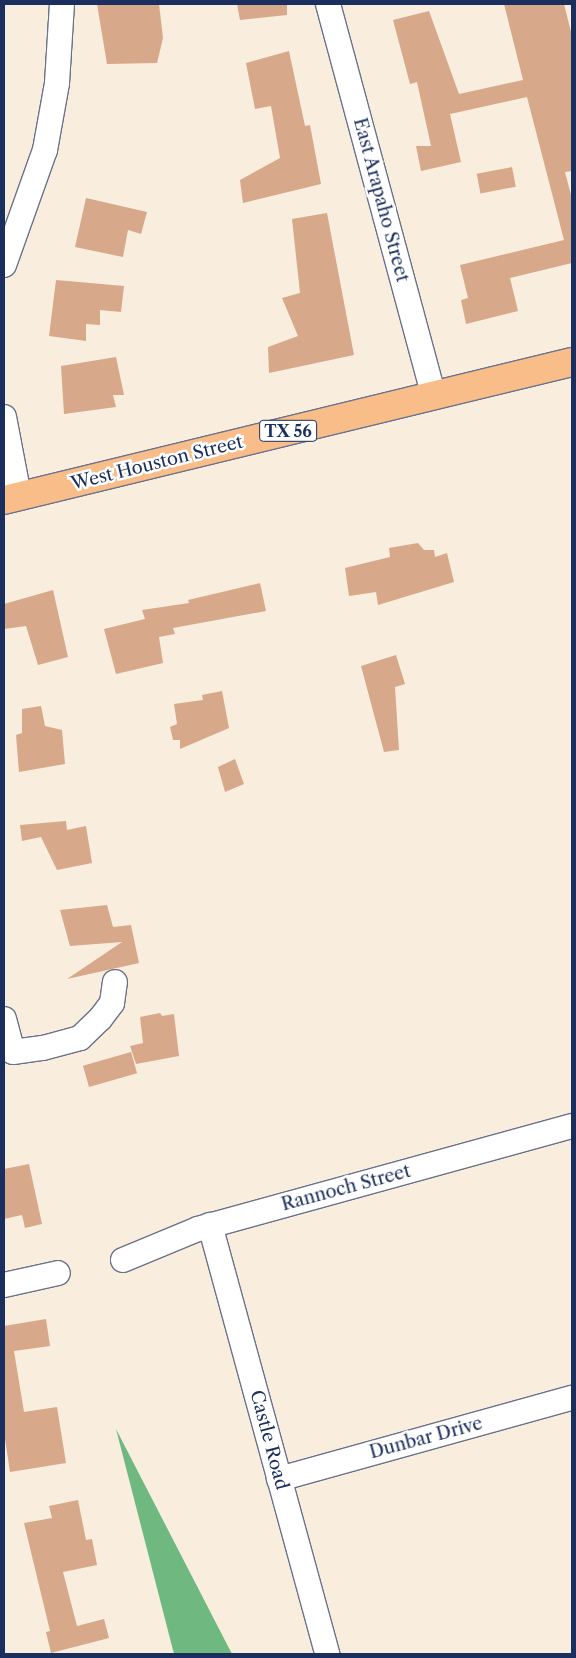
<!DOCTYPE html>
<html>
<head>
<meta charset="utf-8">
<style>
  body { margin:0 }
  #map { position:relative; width:576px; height:1658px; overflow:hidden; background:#f9edde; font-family:"Libre Caslon Text",serif }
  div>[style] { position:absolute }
  .forest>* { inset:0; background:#6fb980 }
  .building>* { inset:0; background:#d7a889; transform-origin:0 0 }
  .roads { filter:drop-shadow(1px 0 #69728b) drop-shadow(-1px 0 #69728b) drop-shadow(0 1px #69728b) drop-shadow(0 -1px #69728b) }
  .minor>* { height:24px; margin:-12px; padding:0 12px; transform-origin:12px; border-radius:12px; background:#fff }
  .major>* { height:28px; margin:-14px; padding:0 14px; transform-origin:14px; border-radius:14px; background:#f8bd89 }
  span { translate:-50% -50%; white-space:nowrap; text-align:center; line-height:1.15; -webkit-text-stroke:5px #fff; paint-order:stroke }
  .shield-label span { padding:1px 4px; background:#fff; border:1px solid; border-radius:4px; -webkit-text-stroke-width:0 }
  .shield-label { font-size:16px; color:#1b2f5e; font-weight:700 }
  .street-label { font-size:18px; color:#1b2f5e }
  .frame { position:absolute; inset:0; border:5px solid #1b2f5e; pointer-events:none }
</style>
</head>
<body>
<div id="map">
  <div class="forest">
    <i style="clip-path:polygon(116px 1429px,232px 1654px,174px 1654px)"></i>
  </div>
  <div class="building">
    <i style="clip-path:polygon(97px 4px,159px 4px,163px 38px,157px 63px,107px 64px)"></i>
    <i style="clip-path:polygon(237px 4px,287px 4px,287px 15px,240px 20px)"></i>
    <i style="clip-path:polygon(504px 4px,564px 4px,572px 36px,572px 171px,565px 172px,572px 199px,572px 263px,510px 278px,518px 311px,466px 324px,461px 300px,468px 298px,460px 265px,564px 240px,527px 97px,450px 114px,461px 162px,421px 171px,416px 146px,431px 146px,417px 82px,410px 84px,393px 20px,429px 11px,459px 94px,523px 80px)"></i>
    <i style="clip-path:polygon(289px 51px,305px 126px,310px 125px,321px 184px,243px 203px,240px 180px,280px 158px,271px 106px,255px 109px,246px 63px)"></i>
    <i style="left:512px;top:167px;width:20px;height:36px;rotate:79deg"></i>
    <i style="clip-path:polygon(86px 198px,147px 212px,141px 234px,128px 230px,123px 257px,75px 247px)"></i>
    <i style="clip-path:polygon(327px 213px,354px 355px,269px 373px,268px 347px,298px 336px,282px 298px,300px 293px,292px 219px)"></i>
    <i style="clip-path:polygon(56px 280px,124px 286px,121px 312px,100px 310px,100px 325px,86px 324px,86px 341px,49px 336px)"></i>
    <i style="clip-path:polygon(116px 357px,124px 395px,113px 395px,116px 407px,64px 414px,61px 366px)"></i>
    <i style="clip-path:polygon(418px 543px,424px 550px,434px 550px,435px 557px,447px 553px,454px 582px,378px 605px,376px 592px,349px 596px,345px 568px,390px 557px,389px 548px)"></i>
    <i style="clip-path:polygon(260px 583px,266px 611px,173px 628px,175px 634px,159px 637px,163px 663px,116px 674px,104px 629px,145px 619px,142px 610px,189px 603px,188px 600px)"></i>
    <i style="clip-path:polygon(53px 590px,68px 657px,38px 665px,26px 626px,4px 629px,4px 604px)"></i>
    <i style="clip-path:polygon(396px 655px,405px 684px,395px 687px,399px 750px,384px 752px,361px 666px)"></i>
    <i style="clip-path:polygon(222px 691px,229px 728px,180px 749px,180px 740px,173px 740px,170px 727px,177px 724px,174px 704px,203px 700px,202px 695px)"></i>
    <i style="clip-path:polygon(41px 706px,45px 726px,62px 730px,65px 764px,19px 772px,16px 735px,22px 733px,22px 709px)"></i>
    <i style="clip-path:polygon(235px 759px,244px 784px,225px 792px,218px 767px)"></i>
    <i style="clip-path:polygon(66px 821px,67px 830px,86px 826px,92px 863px,57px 870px,41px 837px,22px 841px,20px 825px)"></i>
    <i style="clip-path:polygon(107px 905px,113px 927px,131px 925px,139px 963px,67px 979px,122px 942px,70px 946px,60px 910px)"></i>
    <i style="clip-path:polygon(160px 1013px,162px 1016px,174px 1014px,179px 1056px,136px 1064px,130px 1046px,143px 1043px,140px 1017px)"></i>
    <i style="left:131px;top:1052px;width:22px;height:50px;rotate:74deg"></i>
    <i style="clip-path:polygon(29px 1164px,42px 1224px,25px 1228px,22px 1215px,4px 1219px,4px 1169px)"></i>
    <i style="clip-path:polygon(46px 1319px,50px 1346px,14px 1351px,24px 1412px,57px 1407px,66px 1463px,10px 1472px,4px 1432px,4px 1326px)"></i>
    <i style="clip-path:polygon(78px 1500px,86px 1540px,92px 1539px,97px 1565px,63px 1572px,77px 1626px,104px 1619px,109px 1638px,51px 1653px,46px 1632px,50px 1631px,24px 1523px,52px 1518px,49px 1506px)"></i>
  </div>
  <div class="roads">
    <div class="minor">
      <i style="left:328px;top:4px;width:406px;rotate:74.9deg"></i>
      <i style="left:4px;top:265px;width:122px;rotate:-70.4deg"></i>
      <i style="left:45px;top:150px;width:68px;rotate:-79.8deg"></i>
      <i style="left:57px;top:83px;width:79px;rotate:-86.4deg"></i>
      <i style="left:4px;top:417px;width:80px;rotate:79.2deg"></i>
      <i style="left:4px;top:1019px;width:34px;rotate:75deg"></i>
      <i style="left:13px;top:1052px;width:30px;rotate:-8deg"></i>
      <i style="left:43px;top:1048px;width:38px;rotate:-15deg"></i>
      <i style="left:80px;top:1038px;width:28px;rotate:-44deg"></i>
      <i style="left:100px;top:1019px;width:20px;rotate:-53deg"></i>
      <i style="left:112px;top:1003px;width:21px;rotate:-82deg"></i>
      <i style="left:210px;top:1225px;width:445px;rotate:74.7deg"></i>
      <i style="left:123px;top:1260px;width:81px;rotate:-22.5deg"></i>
      <i style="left:198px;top:1229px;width:388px;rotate:-15.4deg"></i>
      <i style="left:4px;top:1285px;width:55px;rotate:-12.5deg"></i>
      <i style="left:279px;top:1479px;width:304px;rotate:-15.5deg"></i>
    </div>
    <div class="major">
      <i style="left:4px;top:500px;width:585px;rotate:-13.66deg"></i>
    </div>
  </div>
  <div class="shield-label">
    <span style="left:288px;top:431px">TX 56</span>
  </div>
  <div class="street-label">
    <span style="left:381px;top:200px;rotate:75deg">East Arapaho Street</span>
    <span style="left:157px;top:463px;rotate:-14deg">West Houston Street</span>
    <span style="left:346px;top:1188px;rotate:-15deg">Rannoch Street</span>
    <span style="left:426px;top:1438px;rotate:-15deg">Dunbar Drive</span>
    <span style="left:269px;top:1440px;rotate:75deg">Castle Road</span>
  </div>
  <div class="frame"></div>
</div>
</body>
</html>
